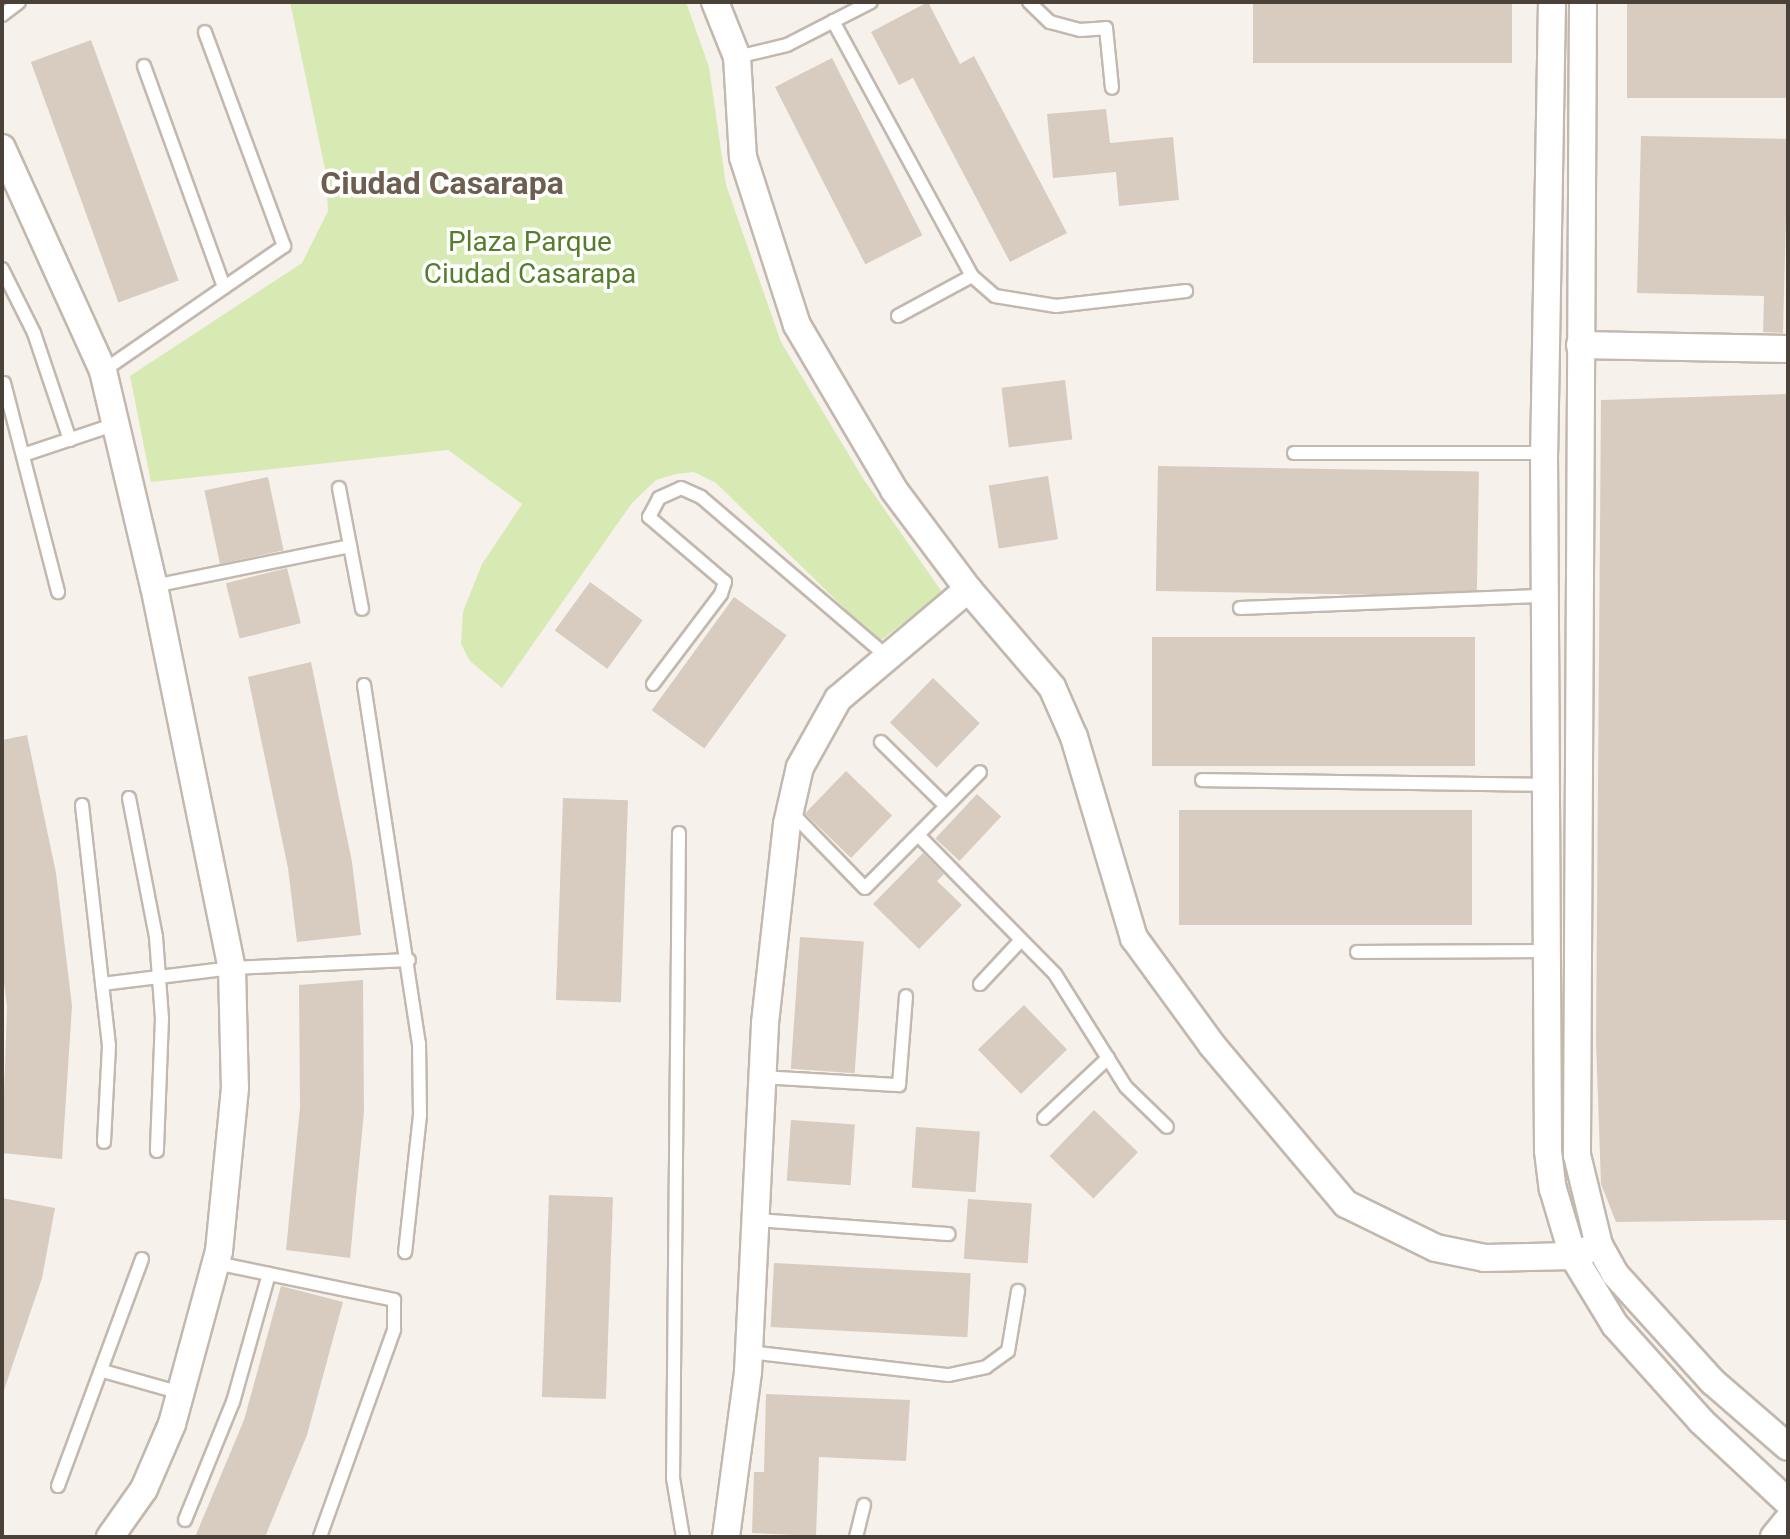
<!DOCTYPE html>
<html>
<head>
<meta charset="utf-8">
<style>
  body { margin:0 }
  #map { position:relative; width:1790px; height:1539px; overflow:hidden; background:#f6f1eb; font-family:Roboto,sans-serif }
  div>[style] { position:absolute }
  .green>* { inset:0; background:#d8eab4 }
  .building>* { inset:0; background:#d8ccc0; transform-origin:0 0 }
  .roads { filter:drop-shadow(2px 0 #c2b8ae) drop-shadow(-2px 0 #c2b8ae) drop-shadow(0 2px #c2b8ae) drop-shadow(0 -2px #c2b8ae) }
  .service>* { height:12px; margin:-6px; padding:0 6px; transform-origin:6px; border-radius:6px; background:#fff }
  .minor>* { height:26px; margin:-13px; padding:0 13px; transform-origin:13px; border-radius:13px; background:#fff }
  span { translate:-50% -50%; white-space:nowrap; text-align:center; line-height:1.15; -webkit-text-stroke:7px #fff; paint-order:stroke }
  .park-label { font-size:28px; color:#557e2a }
  .quarter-label { font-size:32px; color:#6d5e50; font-weight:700 }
  .frame { position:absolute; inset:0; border:4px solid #4a4139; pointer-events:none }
</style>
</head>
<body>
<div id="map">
  <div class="green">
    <i style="clip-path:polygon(290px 2px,686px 2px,709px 67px,726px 185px,781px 342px,864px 480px,942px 592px,879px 642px,716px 483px,694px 472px,676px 474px,656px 480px,632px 503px,502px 688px,470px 661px,461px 644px,463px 612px,482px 564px,522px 504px,448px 450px,151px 482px,130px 376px,302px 263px,328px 211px,326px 174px)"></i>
  </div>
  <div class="building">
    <i style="clip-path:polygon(928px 2px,960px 64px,974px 56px,1067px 233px,1010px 262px,913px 78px,899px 85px,871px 32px)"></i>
    <i style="left:1253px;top:2px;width:259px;height:61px"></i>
    <i style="left:1627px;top:2px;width:161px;height:96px"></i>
    <i style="left:91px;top:40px;width:256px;height:64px;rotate:70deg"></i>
    <i style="left:832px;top:58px;width:199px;height:64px;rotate:63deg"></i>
    <i style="clip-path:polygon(1106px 109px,1110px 143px,1173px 137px,1179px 200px,1119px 206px,1116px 172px,1053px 178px,1047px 114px)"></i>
    <i style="clip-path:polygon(1641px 136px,1788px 139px,1783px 333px,1763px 332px,1764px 296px,1637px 293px)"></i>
    <i style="left:1065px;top:380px;width:60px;height:64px;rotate:83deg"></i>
    <i style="clip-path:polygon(1788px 394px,1788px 1220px,1616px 1222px,1601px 1184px,1596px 1041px,1601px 400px)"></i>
    <i style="left:1158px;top:466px;width:321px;height:125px;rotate:1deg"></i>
    <i style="left:1048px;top:476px;width:64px;height:60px;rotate:81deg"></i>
    <i style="left:268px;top:477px;width:75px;height:65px;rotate:78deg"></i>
    <i style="left:287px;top:568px;width:57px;height:63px;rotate:76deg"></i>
    <i style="left:590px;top:582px;width:65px;height:60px;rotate:36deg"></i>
    <i style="left:734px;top:597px;width:65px;height:140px;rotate:36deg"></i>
    <i style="left:1475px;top:637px;width:129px;height:323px;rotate:90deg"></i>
    <i style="clip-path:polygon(311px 662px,352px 862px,361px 935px,297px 942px,288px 868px,248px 677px)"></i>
    <i style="left:933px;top:678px;width:65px;height:62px;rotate:44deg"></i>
    <i style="clip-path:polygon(27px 735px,56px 873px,72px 1006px,62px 1159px,2px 1153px,7px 1007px,2px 966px,2px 740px)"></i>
    <i style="left:846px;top:771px;width:64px;height:59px;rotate:44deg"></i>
    <i style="left:977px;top:794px;width:33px;height:61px;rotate:43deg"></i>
    <i style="left:563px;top:798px;width:65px;height:202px;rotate:2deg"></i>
    <i style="left:1472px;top:810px;width:115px;height:293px;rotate:90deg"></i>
    <i style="clip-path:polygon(923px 853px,944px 874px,937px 881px,962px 905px,919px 949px,873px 904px)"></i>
    <i style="left:800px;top:937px;width:64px;height:132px;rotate:4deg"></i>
    <i style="clip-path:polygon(363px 980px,364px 1112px,350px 1258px,286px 1250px,300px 1107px,299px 985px)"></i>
    <i style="left:1024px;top:1005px;width:62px;height:64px;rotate:46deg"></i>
    <i style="left:1094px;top:1110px;width:61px;height:64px;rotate:44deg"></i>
    <i style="left:791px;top:1120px;width:64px;height:61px;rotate:4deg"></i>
    <i style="left:916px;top:1127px;width:64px;height:61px;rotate:4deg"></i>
    <i style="left:549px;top:1195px;width:64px;height:202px;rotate:2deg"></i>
    <i style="clip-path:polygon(2px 1198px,55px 1208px,42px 1278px,3px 1393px)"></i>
    <i style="left:968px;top:1199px;width:64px;height:60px;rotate:4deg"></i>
    <i style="left:774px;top:1263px;width:197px;height:64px;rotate:3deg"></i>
    <i style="clip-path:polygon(281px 1286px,343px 1302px,307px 1435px,265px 1537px,195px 1537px,244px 1420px)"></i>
    <i style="clip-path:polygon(766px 1394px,910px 1400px,906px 1461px,819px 1457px,816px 1536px,752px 1533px,754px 1472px,764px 1472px)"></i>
  </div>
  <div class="roads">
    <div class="service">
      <i style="left:1029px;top:2px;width:29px;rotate:44deg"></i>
      <i style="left:1050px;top:22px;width:31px;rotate:15deg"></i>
      <i style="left:1080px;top:30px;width:26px;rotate:-4deg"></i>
      <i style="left:1106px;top:28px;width:60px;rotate:84.3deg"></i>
      <i style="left:2px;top:15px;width:21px;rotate:-37deg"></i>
      <i style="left:833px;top:21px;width:290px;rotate:61.4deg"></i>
      <i style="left:972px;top:276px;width:30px;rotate:41deg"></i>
      <i style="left:995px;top:296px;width:62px;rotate:9.3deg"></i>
      <i style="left:1056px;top:306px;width:131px;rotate:-6.6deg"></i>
      <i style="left:737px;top:57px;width:51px;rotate:-13.5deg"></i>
      <i style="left:787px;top:45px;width:94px;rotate:-27.1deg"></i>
      <i style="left:144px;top:66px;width:235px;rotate:70.1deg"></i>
      <i style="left:2px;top:269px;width:72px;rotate:63.4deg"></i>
      <i style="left:34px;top:333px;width:113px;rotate:71.4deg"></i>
      <i style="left:898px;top:316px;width:84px;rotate:-28.4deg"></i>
      <i style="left:103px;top:371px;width:220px;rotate:-34.6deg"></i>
      <i style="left:284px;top:246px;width:228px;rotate:-110.3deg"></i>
      <i style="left:4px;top:383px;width:216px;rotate:75.5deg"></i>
      <i style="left:1294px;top:453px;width:250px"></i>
      <i style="left:23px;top:455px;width:98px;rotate:-18.4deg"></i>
      <i style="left:339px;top:488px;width:123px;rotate:79.2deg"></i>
      <i style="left:154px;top:586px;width:200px;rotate:-11.5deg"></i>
      <i style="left:1240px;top:608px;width:305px;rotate:-2.3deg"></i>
      <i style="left:653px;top:684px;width:113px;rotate:-52.9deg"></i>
      <i style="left:721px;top:594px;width:13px;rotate:-72deg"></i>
      <i style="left:725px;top:582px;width:100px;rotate:-139.5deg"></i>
      <i style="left:649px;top:517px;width:21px;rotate:-62deg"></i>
      <i style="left:659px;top:498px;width:24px;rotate:-24deg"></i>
      <i style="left:681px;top:488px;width:22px;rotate:24deg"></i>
      <i style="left:701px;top:497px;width:246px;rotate:40.6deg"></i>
      <i style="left:364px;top:685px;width:362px;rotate:81.3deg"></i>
      <i style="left:419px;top:1043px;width:72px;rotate:89.2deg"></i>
      <i style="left:420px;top:1115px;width:138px;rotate:96.2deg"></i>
      <i style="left:881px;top:742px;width:91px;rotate:44.6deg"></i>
      <i style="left:1202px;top:780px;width:347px;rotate:0.8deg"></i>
      <i style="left:129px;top:798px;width:142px;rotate:79deg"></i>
      <i style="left:156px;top:937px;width:81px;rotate:85.8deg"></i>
      <i style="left:162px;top:1018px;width:133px;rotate:92.2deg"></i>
      <i style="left:82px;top:805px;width:243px;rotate:83.6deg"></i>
      <i style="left:109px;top:1046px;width:96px;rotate:93deg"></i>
      <i style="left:790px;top:811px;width:107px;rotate:45.8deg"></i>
      <i style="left:865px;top:888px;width:163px;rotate:-45.2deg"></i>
      <i style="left:679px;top:833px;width:645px;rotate:90.53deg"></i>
      <i style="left:673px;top:1478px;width:60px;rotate:80.4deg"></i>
      <i style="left:918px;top:835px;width:195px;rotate:45.4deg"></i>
      <i style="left:1055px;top:974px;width:133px;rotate:57.9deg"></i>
      <i style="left:1126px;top:1087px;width:57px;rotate:44.3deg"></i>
      <i style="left:1357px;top:952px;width:190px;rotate:-0.3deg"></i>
      <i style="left:102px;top:984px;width:131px;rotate:-7deg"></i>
      <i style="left:232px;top:968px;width:177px;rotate:-2.6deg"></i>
      <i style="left:980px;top:984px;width:60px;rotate:-47deg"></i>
      <i style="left:763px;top:1077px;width:136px;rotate:3.4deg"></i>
      <i style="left:899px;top:1085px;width:89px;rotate:-85.5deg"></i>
      <i style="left:1044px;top:1118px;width:88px;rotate:-43.2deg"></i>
      <i style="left:756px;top:1220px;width:193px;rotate:4.2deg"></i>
      <i style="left:216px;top:1263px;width:182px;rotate:11.7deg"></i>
      <i style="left:394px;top:1300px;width:30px;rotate:90deg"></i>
      <i style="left:394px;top:1330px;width:220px;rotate:109.7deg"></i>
      <i style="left:749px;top:1352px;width:201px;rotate:6.6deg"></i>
      <i style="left:949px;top:1375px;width:38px;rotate:-12deg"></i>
      <i style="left:986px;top:1367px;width:27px;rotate:-36deg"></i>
      <i style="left:1008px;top:1351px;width:61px;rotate:-80.5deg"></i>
      <i style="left:103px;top:1371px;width:81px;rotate:15.8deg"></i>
      <i style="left:58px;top:1486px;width:242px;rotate:-69.7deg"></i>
      <i style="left:185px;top:1520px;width:127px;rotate:-67.9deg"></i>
      <i style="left:233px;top:1402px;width:133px;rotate:-74.3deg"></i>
      <i style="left:856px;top:1537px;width:33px;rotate:-76deg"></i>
    </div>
    <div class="minor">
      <i style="left:715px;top:2px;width:59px;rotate:68.2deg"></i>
      <i style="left:737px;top:57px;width:100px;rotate:86.6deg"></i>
      <i style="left:743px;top:157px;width:176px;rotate:72.2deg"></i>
      <i style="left:797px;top:325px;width:191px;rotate:59.5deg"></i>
      <i style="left:894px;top:490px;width:124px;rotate:53.2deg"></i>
      <i style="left:968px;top:589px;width:129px;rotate:49.4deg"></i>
      <i style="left:1052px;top:687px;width:55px;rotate:66.3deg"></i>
      <i style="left:1074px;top:737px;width:210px;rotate:73.4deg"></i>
      <i style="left:1134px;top:938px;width:132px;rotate:53.9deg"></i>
      <i style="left:1212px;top:1045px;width:208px;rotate:49.9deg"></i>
      <i style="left:1346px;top:1204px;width:100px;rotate:26.1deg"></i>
      <i style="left:1436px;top:1248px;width:50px;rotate:11.5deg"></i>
      <i style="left:1485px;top:1258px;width:88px;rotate:-1.3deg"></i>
      <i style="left:1573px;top:1256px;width:28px;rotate:-23deg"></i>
      <i style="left:1552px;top:2px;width:451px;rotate:91deg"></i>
      <i style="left:1544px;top:453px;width:698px;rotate:89.67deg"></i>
      <i style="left:1548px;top:1151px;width:38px;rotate:83deg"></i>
      <i style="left:1553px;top:1189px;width:70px;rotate:73.4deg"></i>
      <i style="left:1573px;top:1256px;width:81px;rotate:58.7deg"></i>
      <i style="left:1615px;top:1325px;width:129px;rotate:48.1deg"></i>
      <i style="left:1701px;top:1421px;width:119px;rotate:43deg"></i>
      <i style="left:1583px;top:2px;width:1153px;rotate:90.3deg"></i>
      <i style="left:1577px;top:1155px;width:93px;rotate:76.3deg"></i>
      <i style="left:1599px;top:1245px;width:33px;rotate:61deg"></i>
      <i style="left:1615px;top:1274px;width:146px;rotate:47.8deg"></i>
      <i style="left:1713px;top:1382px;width:99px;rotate:40.9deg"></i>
      <i style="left:2px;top:148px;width:245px;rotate:65.6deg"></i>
      <i style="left:103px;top:371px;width:221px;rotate:76.7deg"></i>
      <i style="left:154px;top:586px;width:390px;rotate:78.5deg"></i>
      <i style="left:232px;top:968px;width:120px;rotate:88.6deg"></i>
      <i style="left:235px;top:1088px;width:164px;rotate:95.6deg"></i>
      <i style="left:219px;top:1251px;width:179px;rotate:105.2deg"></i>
      <i style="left:172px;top:1424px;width:71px;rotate:113.3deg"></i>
      <i style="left:144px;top:1489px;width:59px;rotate:125.3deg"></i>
      <i style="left:1580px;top:345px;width:208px;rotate:1.1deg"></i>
      <i style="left:726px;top:1537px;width:166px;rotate:-82.4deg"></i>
      <i style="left:748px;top:1372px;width:349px;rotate:-87.2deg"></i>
      <i style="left:765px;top:1023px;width:200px;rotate:-83.7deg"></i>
      <i style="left:787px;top:824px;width:58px;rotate:-77.2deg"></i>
      <i style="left:800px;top:767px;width:78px;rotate:-60.8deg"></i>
      <i style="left:838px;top:699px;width:170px;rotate:-40.2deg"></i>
      <i style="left:1774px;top:1537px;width:22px;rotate:-51deg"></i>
    </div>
  </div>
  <div class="park-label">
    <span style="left:530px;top:258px">Plaza Parque<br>Ciudad Casarapa</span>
  </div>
  <div class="quarter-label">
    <span style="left:442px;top:183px">Ciudad Casarapa</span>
  </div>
  <div class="frame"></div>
</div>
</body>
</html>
